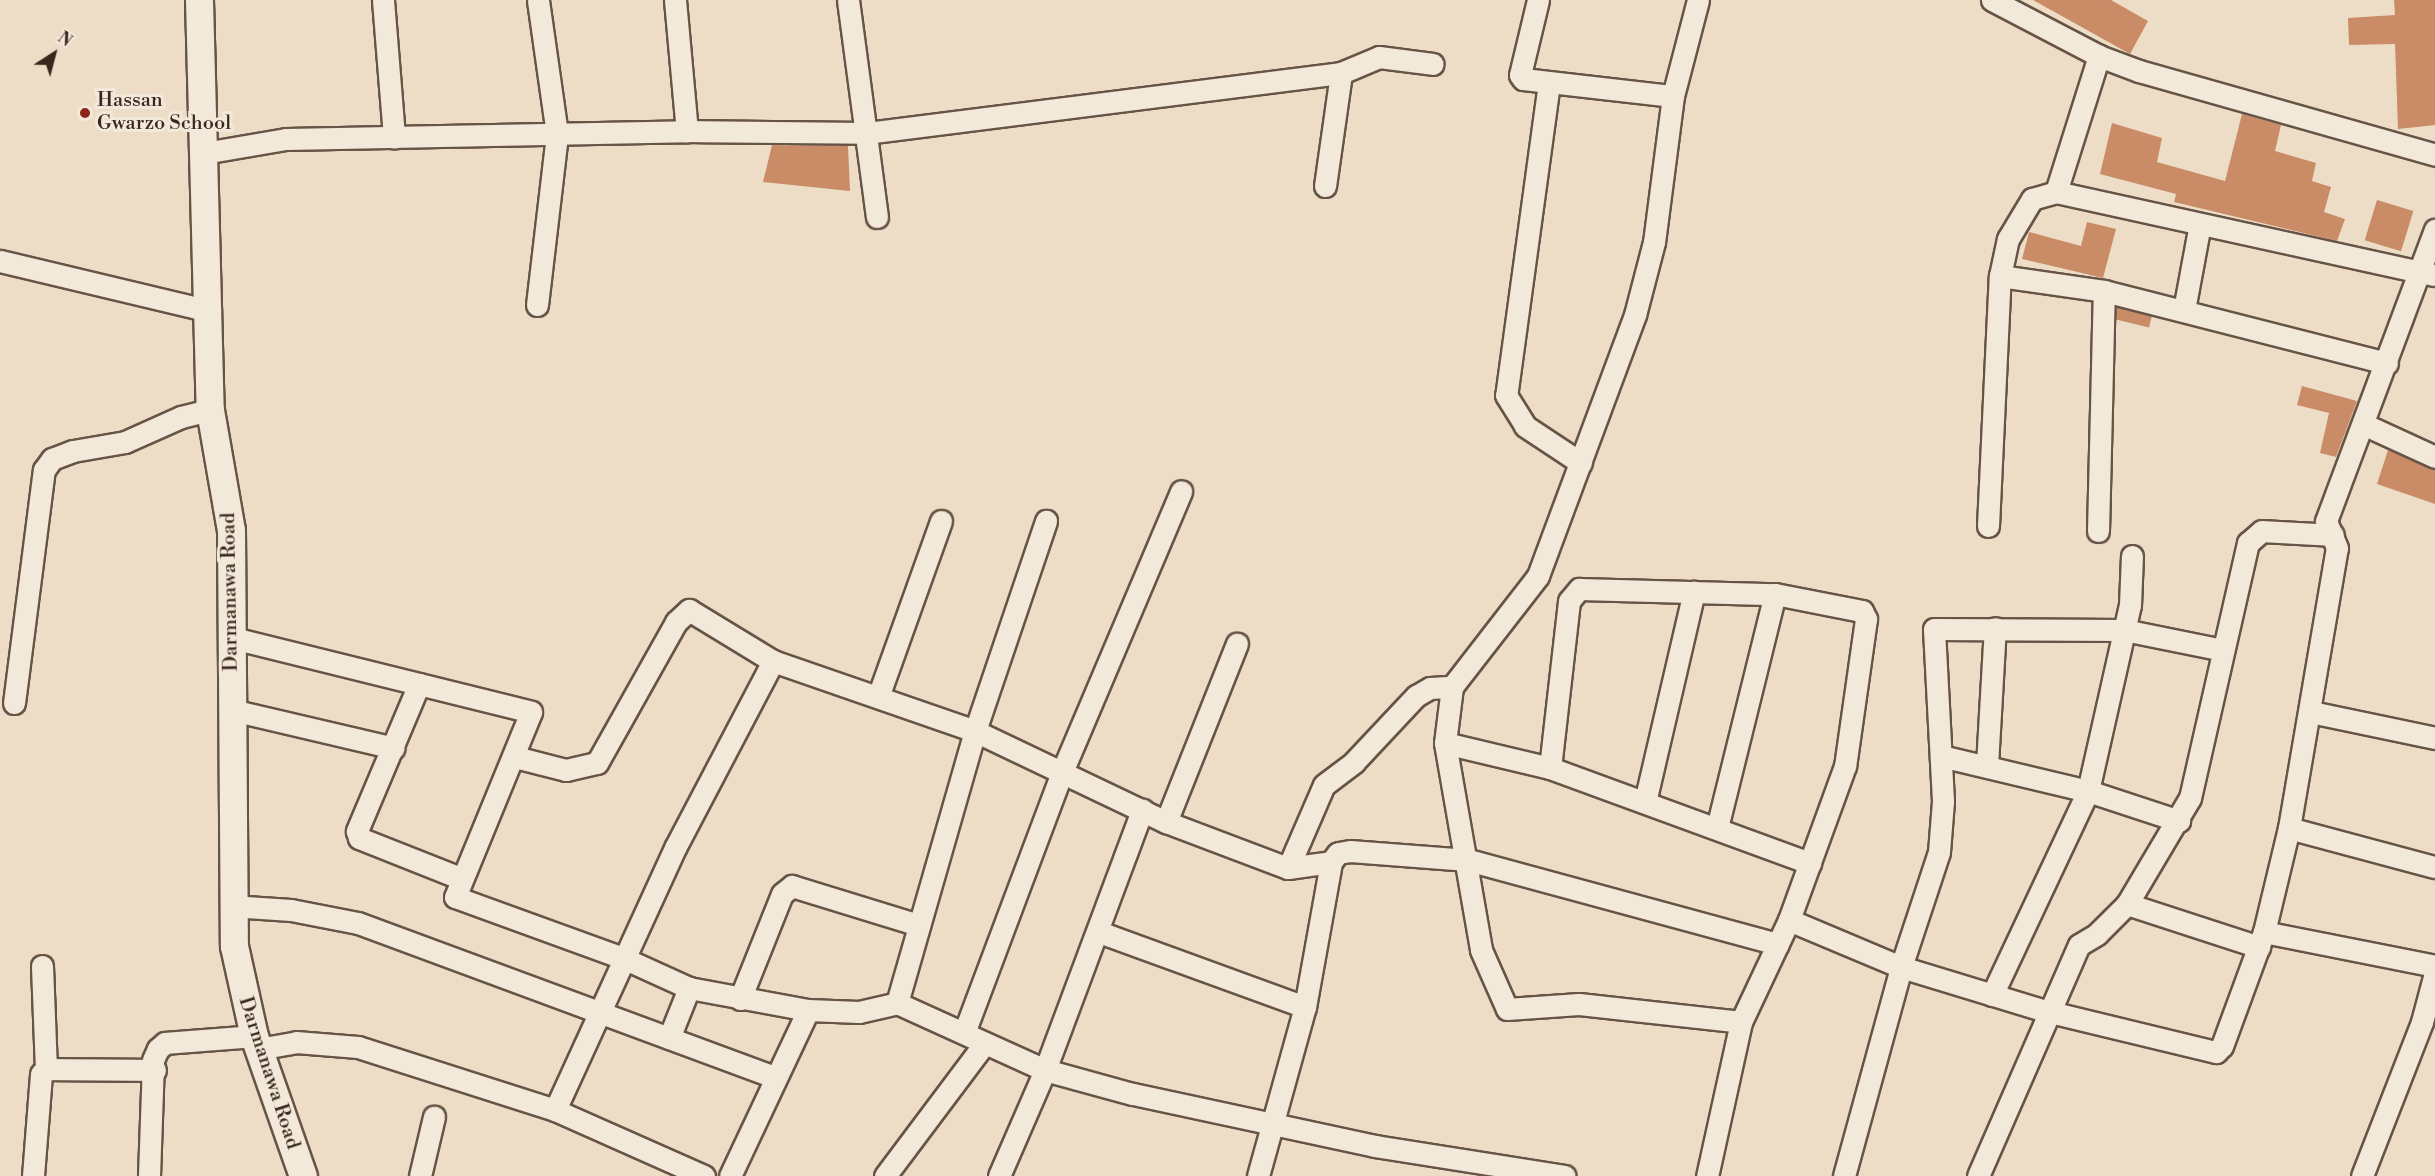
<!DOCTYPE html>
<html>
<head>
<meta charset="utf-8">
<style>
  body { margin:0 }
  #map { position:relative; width:2435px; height:1176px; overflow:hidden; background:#edddc6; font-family:"Libre Bodoni",serif }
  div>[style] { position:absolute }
  .building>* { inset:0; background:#c98c67; transform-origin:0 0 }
  .roads { filter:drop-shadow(2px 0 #675446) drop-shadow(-2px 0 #675446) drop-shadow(0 2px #675446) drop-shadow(0 -2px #675446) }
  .minor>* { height:21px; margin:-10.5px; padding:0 10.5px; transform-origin:10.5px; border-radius:10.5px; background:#f3e9da }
  .tertiary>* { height:27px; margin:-13.5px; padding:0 13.5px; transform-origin:13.5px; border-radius:13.5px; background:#f3e9da }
  .dots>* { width:16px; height:16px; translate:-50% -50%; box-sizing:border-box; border:3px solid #f3e9da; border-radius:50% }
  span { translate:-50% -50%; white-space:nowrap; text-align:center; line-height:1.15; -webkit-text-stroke:6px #f3e9da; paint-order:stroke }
  .poi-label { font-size:20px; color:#3a261c }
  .left { translate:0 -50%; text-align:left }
  .street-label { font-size:20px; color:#3a261c }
  .north { position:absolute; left:24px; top:24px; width:60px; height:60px; -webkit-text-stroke:4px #f3e9da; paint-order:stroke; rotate:36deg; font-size:16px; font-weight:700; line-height:24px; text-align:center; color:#3a261c }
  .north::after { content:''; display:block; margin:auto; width:21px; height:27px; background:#3a261c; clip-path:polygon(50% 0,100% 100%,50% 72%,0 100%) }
</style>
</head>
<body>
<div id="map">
  <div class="building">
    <i style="clip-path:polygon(2033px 0,2111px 0,2148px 21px,2130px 54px)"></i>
    <i style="clip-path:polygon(2394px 0,2435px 0,2435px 125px,2398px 129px,2395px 44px,2349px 45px,2348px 18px,2395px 15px)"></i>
    <i style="clip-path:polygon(2242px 114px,2281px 125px,2275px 151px,2316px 163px,2312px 181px,2331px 187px,2324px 212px,2345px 219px,2337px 241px,2174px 202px,2176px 194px,2100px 174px,2112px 123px,2162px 138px,2157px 162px,2225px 181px)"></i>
    <i style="clip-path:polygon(772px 145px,848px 146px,850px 191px,763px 182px)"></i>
    <i style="left:2377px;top:200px;width:38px;height:42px;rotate:17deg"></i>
    <i style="clip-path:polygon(2087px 222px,2116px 229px,2103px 278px,2022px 259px,2029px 232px,2081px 246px)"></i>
    <i style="left:2116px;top:307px;width:37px;height:12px;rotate:14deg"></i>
    <i style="clip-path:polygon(2302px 386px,2357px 401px,2336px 457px,2320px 453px,2329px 413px,2297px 405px)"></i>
    <i style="clip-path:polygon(2388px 450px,2435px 470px,2435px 504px,2377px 484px)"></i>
  </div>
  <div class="roads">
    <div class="minor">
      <i style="left:383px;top:0;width:138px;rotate:85.4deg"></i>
      <i style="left:675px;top:0;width:132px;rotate:84.8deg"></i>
      <i style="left:848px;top:0;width:219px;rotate:82.4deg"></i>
      <i style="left:1538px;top:0;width:77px;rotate:103.5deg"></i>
      <i style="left:1520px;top:75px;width:5px;rotate:53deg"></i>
      <i style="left:1523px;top:79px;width:151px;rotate:6.5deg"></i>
      <i style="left:1698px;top:0;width:99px;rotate:104.6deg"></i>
      <i style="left:1673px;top:96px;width:147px;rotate:97.4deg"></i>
      <i style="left:1654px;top:242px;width:75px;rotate:104.6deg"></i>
      <i style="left:1635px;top:315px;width:278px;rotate:110.4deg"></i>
      <i style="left:1538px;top:576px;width:140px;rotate:127.8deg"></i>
      <i style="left:1452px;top:687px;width:56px;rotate:97.1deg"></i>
      <i style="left:1445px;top:743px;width:210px;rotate:80.1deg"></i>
      <i style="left:1481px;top:950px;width:64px;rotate:66.2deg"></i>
      <i style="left:1507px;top:1009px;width:72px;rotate:-4deg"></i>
      <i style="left:1579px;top:1004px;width:163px;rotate:6.3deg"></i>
      <i style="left:1992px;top:0;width:121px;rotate:27.6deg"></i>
      <i style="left:2099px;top:56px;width:43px;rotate:20.6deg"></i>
      <i style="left:2139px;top:71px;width:308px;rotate:15.8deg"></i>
      <i style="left:1549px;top:83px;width:315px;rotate:97.8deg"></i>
      <i style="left:1506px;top:395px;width:36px;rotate:58deg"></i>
      <i style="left:1525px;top:426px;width:67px;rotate:33.5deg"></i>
      <i style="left:204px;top:153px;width:83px;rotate:-9.7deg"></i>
      <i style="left:286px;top:139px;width:401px;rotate:-1.1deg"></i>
      <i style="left:687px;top:131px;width:179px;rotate:0.6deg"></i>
      <i style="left:866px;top:133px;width:479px;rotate:-7.2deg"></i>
      <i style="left:1341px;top:73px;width:41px;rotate:-22.8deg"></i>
      <i style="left:1379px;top:57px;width:54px;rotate:7.4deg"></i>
      <i style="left:1325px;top:186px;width:114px;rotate:-81.9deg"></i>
      <i style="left:2056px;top:192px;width:143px;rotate:-72.5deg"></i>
      <i style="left:0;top:261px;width:216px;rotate:13.4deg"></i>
      <i style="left:2000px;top:276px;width:105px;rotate:8.2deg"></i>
      <i style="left:2104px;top:291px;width:292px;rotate:14.3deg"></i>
      <i style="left:537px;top:305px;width:172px;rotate:-83.3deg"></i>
      <i style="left:557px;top:134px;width:135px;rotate:-98.1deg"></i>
      <i style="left:2184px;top:310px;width:87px;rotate:-79.5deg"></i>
      <i style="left:2363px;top:424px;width:79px;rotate:24.6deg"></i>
      <i style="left:1988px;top:526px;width:250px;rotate:-87.3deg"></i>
      <i style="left:2000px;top:276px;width:38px;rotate:-78deg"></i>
      <i style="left:2008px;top:239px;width:47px;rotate:-59deg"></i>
      <i style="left:2032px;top:199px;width:25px;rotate:-16deg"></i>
      <i style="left:2056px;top:192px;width:387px;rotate:12.4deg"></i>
      <i style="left:2098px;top:531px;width:240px;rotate:-88.6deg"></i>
      <i style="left:233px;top:638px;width:307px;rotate:13.9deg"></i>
      <i style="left:531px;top:712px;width:200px;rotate:112.3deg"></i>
      <i style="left:455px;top:897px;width:179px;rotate:20deg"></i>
      <i style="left:623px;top:958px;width:72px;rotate:24.4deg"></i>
      <i style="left:689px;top:988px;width:121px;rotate:10.5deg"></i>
      <i style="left:808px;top:1010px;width:51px;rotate:2.2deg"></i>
      <i style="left:859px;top:1012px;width:39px;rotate:-13deg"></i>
      <i style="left:897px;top:1003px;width:162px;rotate:24.4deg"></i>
      <i style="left:1045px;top:1070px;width:91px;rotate:15.3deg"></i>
      <i style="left:1133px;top:1094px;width:248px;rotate:12.1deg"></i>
      <i style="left:1375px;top:1146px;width:192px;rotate:9deg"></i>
      <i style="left:419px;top:684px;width:160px;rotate:112.9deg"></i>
      <i style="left:357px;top:831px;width:7px;rotate:74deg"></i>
      <i style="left:359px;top:838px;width:109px;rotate:21.6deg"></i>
      <i style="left:878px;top:697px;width:187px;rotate:-70.3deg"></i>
      <i style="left:14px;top:703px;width:235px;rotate:-82.7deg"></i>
      <i style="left:44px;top:470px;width:14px;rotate:-54deg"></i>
      <i style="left:52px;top:459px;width:22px;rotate:-21deg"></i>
      <i style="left:73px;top:451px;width:53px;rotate:-9.8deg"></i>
      <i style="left:125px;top:442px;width:61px;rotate:-24.1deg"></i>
      <i style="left:181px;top:417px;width:30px;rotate:-14deg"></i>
      <i style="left:232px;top:710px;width:166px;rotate:13.2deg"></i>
      <i style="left:2311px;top:712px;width:127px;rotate:11.8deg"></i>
      <i style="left:1445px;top:743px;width:108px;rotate:13.4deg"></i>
      <i style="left:1550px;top:768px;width:277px;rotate:20.1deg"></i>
      <i style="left:1941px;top:756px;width:151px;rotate:13.4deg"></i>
      <i style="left:2088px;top:791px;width:96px;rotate:18.2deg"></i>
      <i style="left:515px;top:757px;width:53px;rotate:14.3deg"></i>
      <i style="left:566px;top:770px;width:32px;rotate:-13deg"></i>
      <i style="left:597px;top:763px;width:162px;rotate:-60.7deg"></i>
      <i style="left:676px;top:622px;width:18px;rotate:-43deg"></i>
      <i style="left:689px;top:610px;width:98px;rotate:31.3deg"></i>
      <i style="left:773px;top:661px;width:214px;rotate:19.1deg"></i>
      <i style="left:975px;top:731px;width:212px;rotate:25.5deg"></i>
      <i style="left:1166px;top:822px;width:130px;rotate:20.7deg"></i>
      <i style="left:1288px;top:868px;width:43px;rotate:-7.9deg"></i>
      <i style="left:1331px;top:862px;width:11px;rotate:-52deg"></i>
      <i style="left:1338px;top:853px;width:12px;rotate:-9deg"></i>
      <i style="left:1350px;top:851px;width:118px;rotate:4.4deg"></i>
      <i style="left:1468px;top:860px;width:321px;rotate:15.2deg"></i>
      <i style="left:1987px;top:765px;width:137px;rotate:-86.7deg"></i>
      <i style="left:1550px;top:768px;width:168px;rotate:-83.5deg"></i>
      <i style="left:1569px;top:601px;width:16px;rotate:-50deg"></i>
      <i style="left:1579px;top:589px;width:196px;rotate:1.5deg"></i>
      <i style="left:1775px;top:594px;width:89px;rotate:11.1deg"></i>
      <i style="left:1862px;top:611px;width:9px;rotate:63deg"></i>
      <i style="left:1866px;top:619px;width:148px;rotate:98.1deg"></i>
      <i style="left:1845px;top:766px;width:164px;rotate:110deg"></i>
      <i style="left:1789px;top:920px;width:113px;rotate:115.2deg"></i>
      <i style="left:1741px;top:1022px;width:158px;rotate:102.4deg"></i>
      <i style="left:1645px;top:802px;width:216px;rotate:-76.9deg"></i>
      <i style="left:1166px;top:822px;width:192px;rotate:-68.3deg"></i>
      <i style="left:1717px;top:828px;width:241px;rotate:-76.1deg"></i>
      <i style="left:2289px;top:828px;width:151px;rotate:15deg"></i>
      <i style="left:1288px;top:868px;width:90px;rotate:-66.6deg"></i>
      <i style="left:1324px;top:785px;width:38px;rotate:-37deg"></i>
      <i style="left:1354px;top:762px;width:91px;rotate:-46.8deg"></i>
      <i style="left:1416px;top:696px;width:16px;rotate:-30deg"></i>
      <i style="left:1430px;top:688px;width:22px;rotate:-3deg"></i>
      <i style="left:2127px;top:904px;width:139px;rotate:18deg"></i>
      <i style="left:231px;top:906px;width:60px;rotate:3.8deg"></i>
      <i style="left:291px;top:910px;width:68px;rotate:11deg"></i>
      <i style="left:358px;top:923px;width:445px;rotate:20.3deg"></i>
      <i style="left:1789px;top:920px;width:121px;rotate:22.8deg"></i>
      <i style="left:1901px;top:967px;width:152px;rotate:16.9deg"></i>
      <i style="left:2046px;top:1011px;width:175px;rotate:13.6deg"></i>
      <i style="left:2216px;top:1052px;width:8px;rotate:-45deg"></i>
      <i style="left:2222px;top:1046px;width:121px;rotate:-69.8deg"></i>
      <i style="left:2264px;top:932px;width:107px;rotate:-76.5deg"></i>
      <i style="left:2289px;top:828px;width:284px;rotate:-80.3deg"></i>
      <i style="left:2337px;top:548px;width:29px;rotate:-112deg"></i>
      <i style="left:2326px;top:521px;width:311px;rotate:-69.5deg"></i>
      <i style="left:1099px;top:932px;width:219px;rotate:20deg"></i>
      <i style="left:2264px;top:932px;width:174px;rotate:11.2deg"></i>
      <i style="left:42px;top:966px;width:103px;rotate:87.8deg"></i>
      <i style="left:1992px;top:995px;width:225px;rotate:-64.8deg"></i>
      <i style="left:2088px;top:791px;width:191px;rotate:-77.3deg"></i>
      <i style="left:2130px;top:605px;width:49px;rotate:-87.7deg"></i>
      <i style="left:740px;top:999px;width:113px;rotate:-68.2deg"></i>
      <i style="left:782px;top:894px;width:13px;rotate:-39deg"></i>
      <i style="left:792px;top:886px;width:133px;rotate:17.1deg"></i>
      <i style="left:897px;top:1003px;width:283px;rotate:-74deg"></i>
      <i style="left:975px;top:731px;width:222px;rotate:-71.3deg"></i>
      <i style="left:964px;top:1033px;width:279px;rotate:-69.4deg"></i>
      <i style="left:1062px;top:772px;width:305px;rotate:-67deg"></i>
      <i style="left:669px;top:1038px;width:54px;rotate:-68.2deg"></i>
      <i style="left:258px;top:1049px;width:39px;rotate:-10deg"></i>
      <i style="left:296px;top:1042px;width:62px;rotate:4.6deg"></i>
      <i style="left:358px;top:1047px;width:207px;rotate:17.7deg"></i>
      <i style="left:555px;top:1110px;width:163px;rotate:23.9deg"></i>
      <i style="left:555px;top:1110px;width:290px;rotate:-65.4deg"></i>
      <i style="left:676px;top:846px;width:209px;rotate:-62.3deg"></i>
      <i style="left:33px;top:1176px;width:102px;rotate:-85.5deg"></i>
      <i style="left:41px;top:1074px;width:7px;rotate:-45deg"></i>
      <i style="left:46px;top:1069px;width:109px;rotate:0.5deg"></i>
      <i style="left:149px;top:1176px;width:116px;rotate:-88deg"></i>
      <i style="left:153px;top:1060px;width:12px;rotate:-66deg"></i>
      <i style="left:158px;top:1049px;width:9px;rotate:-41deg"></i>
      <i style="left:165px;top:1043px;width:89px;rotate:-4.5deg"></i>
      <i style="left:420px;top:1176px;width:61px;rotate:-76.7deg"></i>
      <i style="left:730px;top:1176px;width:183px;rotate:-64.8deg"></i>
      <i style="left:885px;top:1176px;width:166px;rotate:-53.1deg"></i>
      <i style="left:999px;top:1176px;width:116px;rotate:-66.5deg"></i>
      <i style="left:1045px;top:1070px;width:278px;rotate:-69.5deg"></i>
      <i style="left:1258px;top:1176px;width:175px;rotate:-74.5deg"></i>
      <i style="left:1305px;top:1007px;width:147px;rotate:-79.8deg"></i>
      <i style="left:1844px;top:1176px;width:217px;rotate:-74.7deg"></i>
      <i style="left:1901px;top:967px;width:121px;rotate:-71.7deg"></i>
      <i style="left:1939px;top:852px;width:51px;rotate:-85.5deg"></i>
      <i style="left:1943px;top:801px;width:172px;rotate:-93deg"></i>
      <i style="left:1934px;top:629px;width:190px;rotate:0.3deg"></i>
      <i style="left:2124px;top:630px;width:101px;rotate:11.4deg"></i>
      <i style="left:1978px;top:1176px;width:252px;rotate:-66.4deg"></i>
      <i style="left:2079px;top:945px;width:21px;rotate:-31deg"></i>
      <i style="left:2097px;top:934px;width:42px;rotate:-45deg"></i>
      <i style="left:2127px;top:904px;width:123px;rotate:-59.3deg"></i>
      <i style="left:2190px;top:798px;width:262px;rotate:-77.2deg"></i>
      <i style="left:2248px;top:543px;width:18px;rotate:-41deg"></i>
      <i style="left:2262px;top:531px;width:71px;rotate:3.2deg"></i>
      <i style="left:2362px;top:1176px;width:165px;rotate:-68.7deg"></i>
      <i style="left:2422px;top:1022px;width:51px;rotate:-75.1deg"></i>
    </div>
    <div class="tertiary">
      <i style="left:199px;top:0;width:410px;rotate:88.5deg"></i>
      <i style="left:210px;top:410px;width:122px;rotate:80.1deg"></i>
      <i style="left:231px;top:530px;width:416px;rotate:89.6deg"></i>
      <i style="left:234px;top:946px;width:92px;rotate:77.5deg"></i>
      <i style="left:254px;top:1036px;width:148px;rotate:70.7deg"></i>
    </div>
  </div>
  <div class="dots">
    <i style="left:85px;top:113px;background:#8f2418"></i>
  </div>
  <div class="poi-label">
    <span class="left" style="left:97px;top:112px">Hassan<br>Gwarzo School</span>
  </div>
  <div class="street-label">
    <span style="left:230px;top:592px;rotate:-91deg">Darmanawa Road</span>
    <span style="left:269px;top:1073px;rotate:72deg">Darmanawa Road</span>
  </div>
  <div class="north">N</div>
</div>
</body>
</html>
